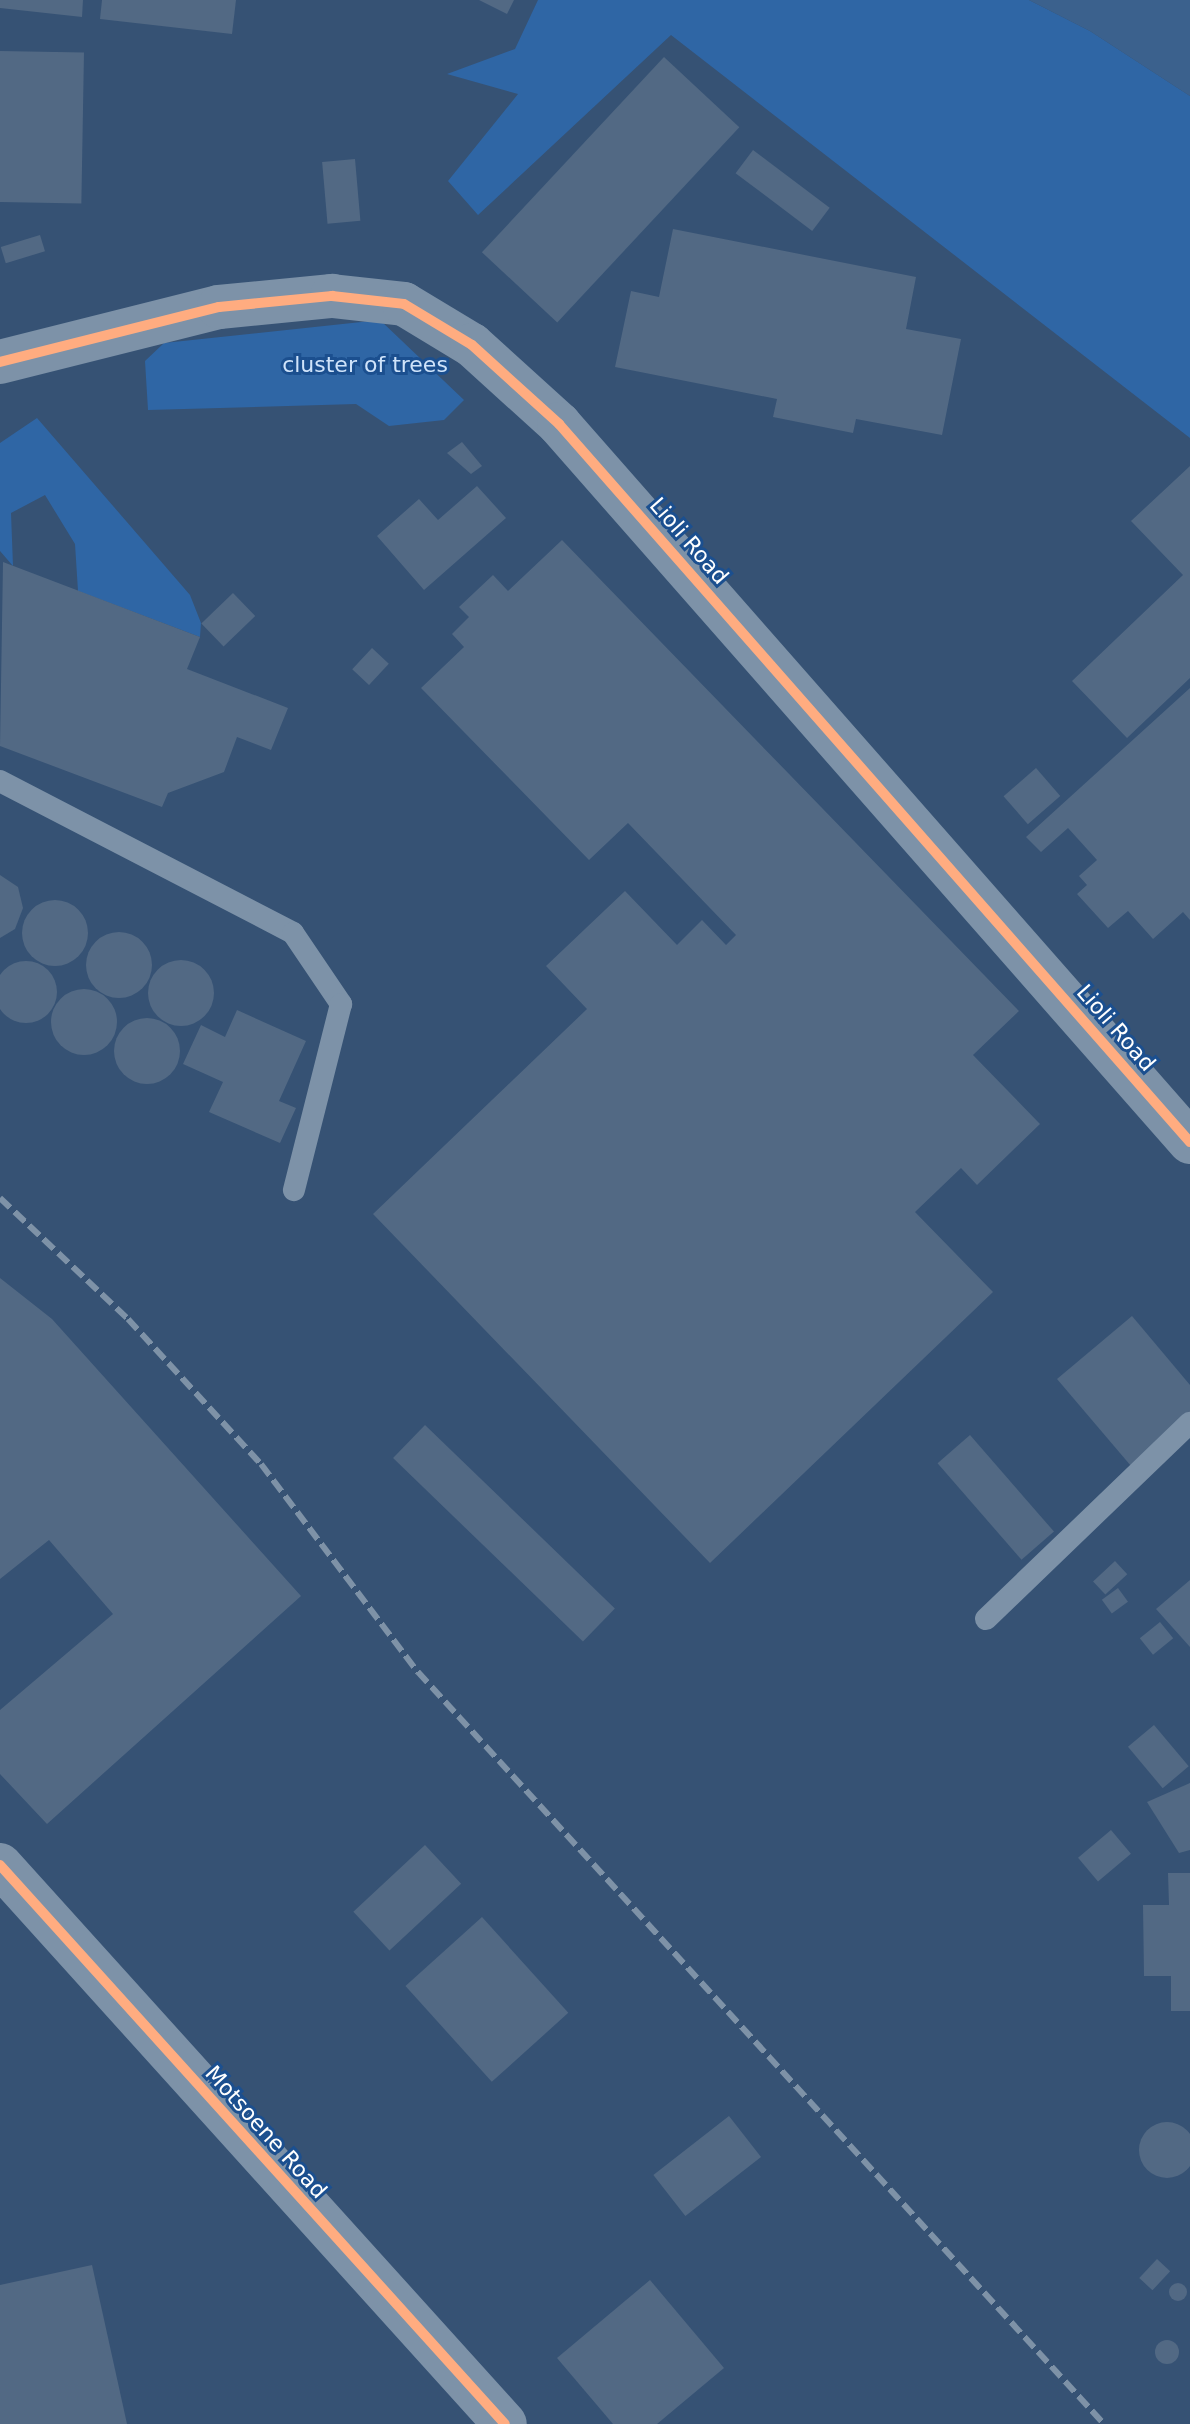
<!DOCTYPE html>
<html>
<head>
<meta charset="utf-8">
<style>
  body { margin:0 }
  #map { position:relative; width:1190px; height:2424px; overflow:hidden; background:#365274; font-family:"DejaVu Sans",sans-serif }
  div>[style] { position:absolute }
  .green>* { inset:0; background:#2f66a5 }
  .water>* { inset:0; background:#3b618d }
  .building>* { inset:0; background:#526984; transform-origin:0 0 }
  .round { border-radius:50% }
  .lane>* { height:22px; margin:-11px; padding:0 11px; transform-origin:11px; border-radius:11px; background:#7d92a8 }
  .street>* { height:44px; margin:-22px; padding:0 22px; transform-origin:22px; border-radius:22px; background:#7d92a8 }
  .rail>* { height:6px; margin-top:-3px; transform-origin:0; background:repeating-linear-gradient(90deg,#7e92a7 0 14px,transparent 0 20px) }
  .cycleway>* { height:10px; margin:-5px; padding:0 5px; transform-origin:5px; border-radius:5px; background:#ffac80 }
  span { translate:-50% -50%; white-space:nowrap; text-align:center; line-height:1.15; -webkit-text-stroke:6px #1b4f8f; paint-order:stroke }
  .park-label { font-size:22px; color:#cfe3fa }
  .street-label { font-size:22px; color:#fff }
</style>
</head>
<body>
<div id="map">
  <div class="green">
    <i style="clip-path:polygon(538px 0,1029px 0,1090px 31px,1190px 96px,1190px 438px,671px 35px,478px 215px,448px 181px,518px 94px,447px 74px,515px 49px)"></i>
    <i style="clip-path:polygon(380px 320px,464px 400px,444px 420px,389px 426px,356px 404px,148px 410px,145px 361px,164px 343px)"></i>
    <i style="clip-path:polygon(37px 418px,190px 595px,201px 623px,200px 637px,78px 591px,75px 544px,45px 495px,11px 513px,13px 566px,0 551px,0 443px)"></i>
  </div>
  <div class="water">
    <i style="clip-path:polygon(1029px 0,1190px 0,1190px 96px,1090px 31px)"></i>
  </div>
  <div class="building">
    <i style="clip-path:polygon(0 0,83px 0,82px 17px,0 8px)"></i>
    <i style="clip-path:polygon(102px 0,236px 0,232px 34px,100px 19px)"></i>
    <i style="clip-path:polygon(479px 0,514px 0,507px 14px)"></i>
    <i style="left:0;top:51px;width:84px;height:151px;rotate:1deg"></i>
    <i style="left:664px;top:57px;width:103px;height:267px;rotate:43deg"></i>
    <i style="left:753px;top:150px;width:96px;height:29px;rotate:37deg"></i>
    <i style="left:355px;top:159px;width:62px;height:33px;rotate:85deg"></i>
    <i style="clip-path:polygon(673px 229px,916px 277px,906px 329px,961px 339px,942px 435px,856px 419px,853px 433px,773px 417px,777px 399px,615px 367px,631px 291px,659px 297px)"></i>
    <i style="left:40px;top:235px;width:17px;height:41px;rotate:73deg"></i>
    <i style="clip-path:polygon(462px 442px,482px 466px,471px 474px,447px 453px)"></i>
    <i style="clip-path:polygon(1190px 466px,1190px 678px,1127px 738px,1072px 681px,1183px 575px,1131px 521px)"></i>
    <i style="clip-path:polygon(477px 486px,506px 518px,424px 590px,377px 536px,419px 499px,438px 520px)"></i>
    <i style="clip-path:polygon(562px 540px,1019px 1011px,973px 1055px,1040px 1124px,977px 1185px,961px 1168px,915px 1212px,993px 1292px,710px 1563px,373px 1214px,587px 1009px,546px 966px,625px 891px,677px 945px,702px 920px,726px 945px,736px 935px,628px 823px,589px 860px,421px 688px,464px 647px,452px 634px,469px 617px,459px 607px,493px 575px,508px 591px)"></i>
    <i style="clip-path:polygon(3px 562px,200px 637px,187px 669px,288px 708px,271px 750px,237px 737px,224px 772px,168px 793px,162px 807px,0 746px)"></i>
    <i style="left:233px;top:593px;width:32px;height:44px;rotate:46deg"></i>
    <i style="left:372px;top:648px;width:23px;height:29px;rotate:43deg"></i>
    <i style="clip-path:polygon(1190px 688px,1190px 920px,1183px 912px,1153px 939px,1128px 911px,1108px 928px,1077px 894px,1087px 885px,1079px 876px,1097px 860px,1068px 828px,1041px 852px,1026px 837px)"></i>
    <i style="left:1036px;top:768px;width:37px;height:43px;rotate:49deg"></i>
    <i style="clip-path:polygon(0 875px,18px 887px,23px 908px,15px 929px,0 938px)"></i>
    <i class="round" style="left:22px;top:900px;width:66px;height:66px"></i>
    <i class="round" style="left:86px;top:932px;width:66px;height:66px"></i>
    <i class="round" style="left:148px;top:960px;width:66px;height:66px"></i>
    <i class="round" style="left:-5px;top:961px;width:62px;height:62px"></i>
    <i class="round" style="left:51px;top:989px;width:66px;height:66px"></i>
    <i style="clip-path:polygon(237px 1010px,306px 1041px,279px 1101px,296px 1108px,280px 1143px,209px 1112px,223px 1082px,183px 1064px,201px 1025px,225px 1037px)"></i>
    <i class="round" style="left:114px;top:1018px;width:66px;height:66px"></i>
    <i style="clip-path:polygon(0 1278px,52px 1319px,301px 1596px,47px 1824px,0 1774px,0 1710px,113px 1614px,49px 1540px,0 1579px)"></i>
    <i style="clip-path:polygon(1132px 1316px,1190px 1385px,1190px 1417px,1131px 1466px,1057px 1379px)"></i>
    <i style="left:425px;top:1425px;width:264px;height:46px;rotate:44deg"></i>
    <i style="left:970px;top:1435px;width:128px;height:43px;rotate:49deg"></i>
    <i style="left:1115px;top:1561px;width:18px;height:30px;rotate:47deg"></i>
    <i style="clip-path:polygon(1190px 1580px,1190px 1647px,1156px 1609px)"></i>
    <i style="left:1118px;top:1588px;width:17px;height:20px;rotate:54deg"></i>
    <i style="left:1160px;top:1622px;width:21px;height:26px;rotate:51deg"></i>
    <i style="left:1154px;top:1725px;width:54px;height:34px;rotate:50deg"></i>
    <i style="clip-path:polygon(1190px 1783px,1190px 1850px,1179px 1853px,1147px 1802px)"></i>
    <i style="left:1111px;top:1830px;width:31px;height:43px;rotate:50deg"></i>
    <i style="left:425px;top:1845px;width:53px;height:98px;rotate:47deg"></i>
    <i style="clip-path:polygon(1168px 1873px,1190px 1873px,1190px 2011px,1171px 2011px,1171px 1976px,1144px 1976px,1143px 1905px,1169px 1905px)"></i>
    <i style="left:482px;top:1917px;width:129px;height:103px;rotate:48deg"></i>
    <i style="left:729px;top:2116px;width:52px;height:96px;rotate:52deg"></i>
    <i class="round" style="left:1139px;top:2122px;width:56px;height:56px"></i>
    <i style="left:1157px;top:2259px;width:18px;height:26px;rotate:43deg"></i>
    <i style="clip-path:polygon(92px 2265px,127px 2424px,0 2424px,0 2285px)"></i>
    <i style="clip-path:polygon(650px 2280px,724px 2368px,657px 2424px,613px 2424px,557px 2358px)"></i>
    <i class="round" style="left:1169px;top:2283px;width:18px;height:18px"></i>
    <i class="round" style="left:1155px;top:2340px;width:24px;height:24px"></i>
  </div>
  <div class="lane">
    <i style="left:0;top:781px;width:330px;rotate:27.4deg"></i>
    <i style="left:293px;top:933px;width:86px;rotate:55.9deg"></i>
    <i style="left:341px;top:1004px;width:192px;rotate:104.2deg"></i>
    <i style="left:986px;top:1619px;width:283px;rotate:-43.9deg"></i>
  </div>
  <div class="street">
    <i style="left:0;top:362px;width:226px;rotate:-14.1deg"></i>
    <i style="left:219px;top:307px;width:114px;rotate:-5.6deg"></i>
    <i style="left:332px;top:296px;width:72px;rotate:6.3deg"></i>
    <i style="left:404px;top:304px;width:79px;rotate:31.1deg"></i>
    <i style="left:472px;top:345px;width:118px;rotate:42.2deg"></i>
    <i style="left:559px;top:424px;width:956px;rotate:48.69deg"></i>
    <i style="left:0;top:1865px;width:753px;rotate:47.91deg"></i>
  </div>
  <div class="rail">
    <i style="left:0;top:1198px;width:176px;rotate:43.4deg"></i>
    <i style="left:128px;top:1319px;width:197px;rotate:47.5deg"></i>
    <i style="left:261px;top:1464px;width:261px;rotate:53deg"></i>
    <i style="left:418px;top:1672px;width:1018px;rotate:47.63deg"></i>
  </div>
  <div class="cycleway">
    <i style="left:0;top:362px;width:226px;rotate:-14.1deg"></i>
    <i style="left:219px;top:307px;width:114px;rotate:-5.6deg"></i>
    <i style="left:332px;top:296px;width:72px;rotate:6.3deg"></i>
    <i style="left:404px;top:304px;width:79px;rotate:31.1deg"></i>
    <i style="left:472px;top:345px;width:118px;rotate:42.2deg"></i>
    <i style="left:559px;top:424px;width:956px;rotate:48.69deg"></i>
    <i style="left:0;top:1865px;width:753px;rotate:47.91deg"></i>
  </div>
  <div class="park-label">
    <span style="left:365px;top:365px">cluster of trees</span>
  </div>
  <div class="street-label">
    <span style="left:689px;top:541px;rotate:49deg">Lioli Road</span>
    <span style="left:1116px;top:1028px;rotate:49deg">Lioli Road</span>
    <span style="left:266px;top:2132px;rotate:48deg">Motsoene Road</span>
  </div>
</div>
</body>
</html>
